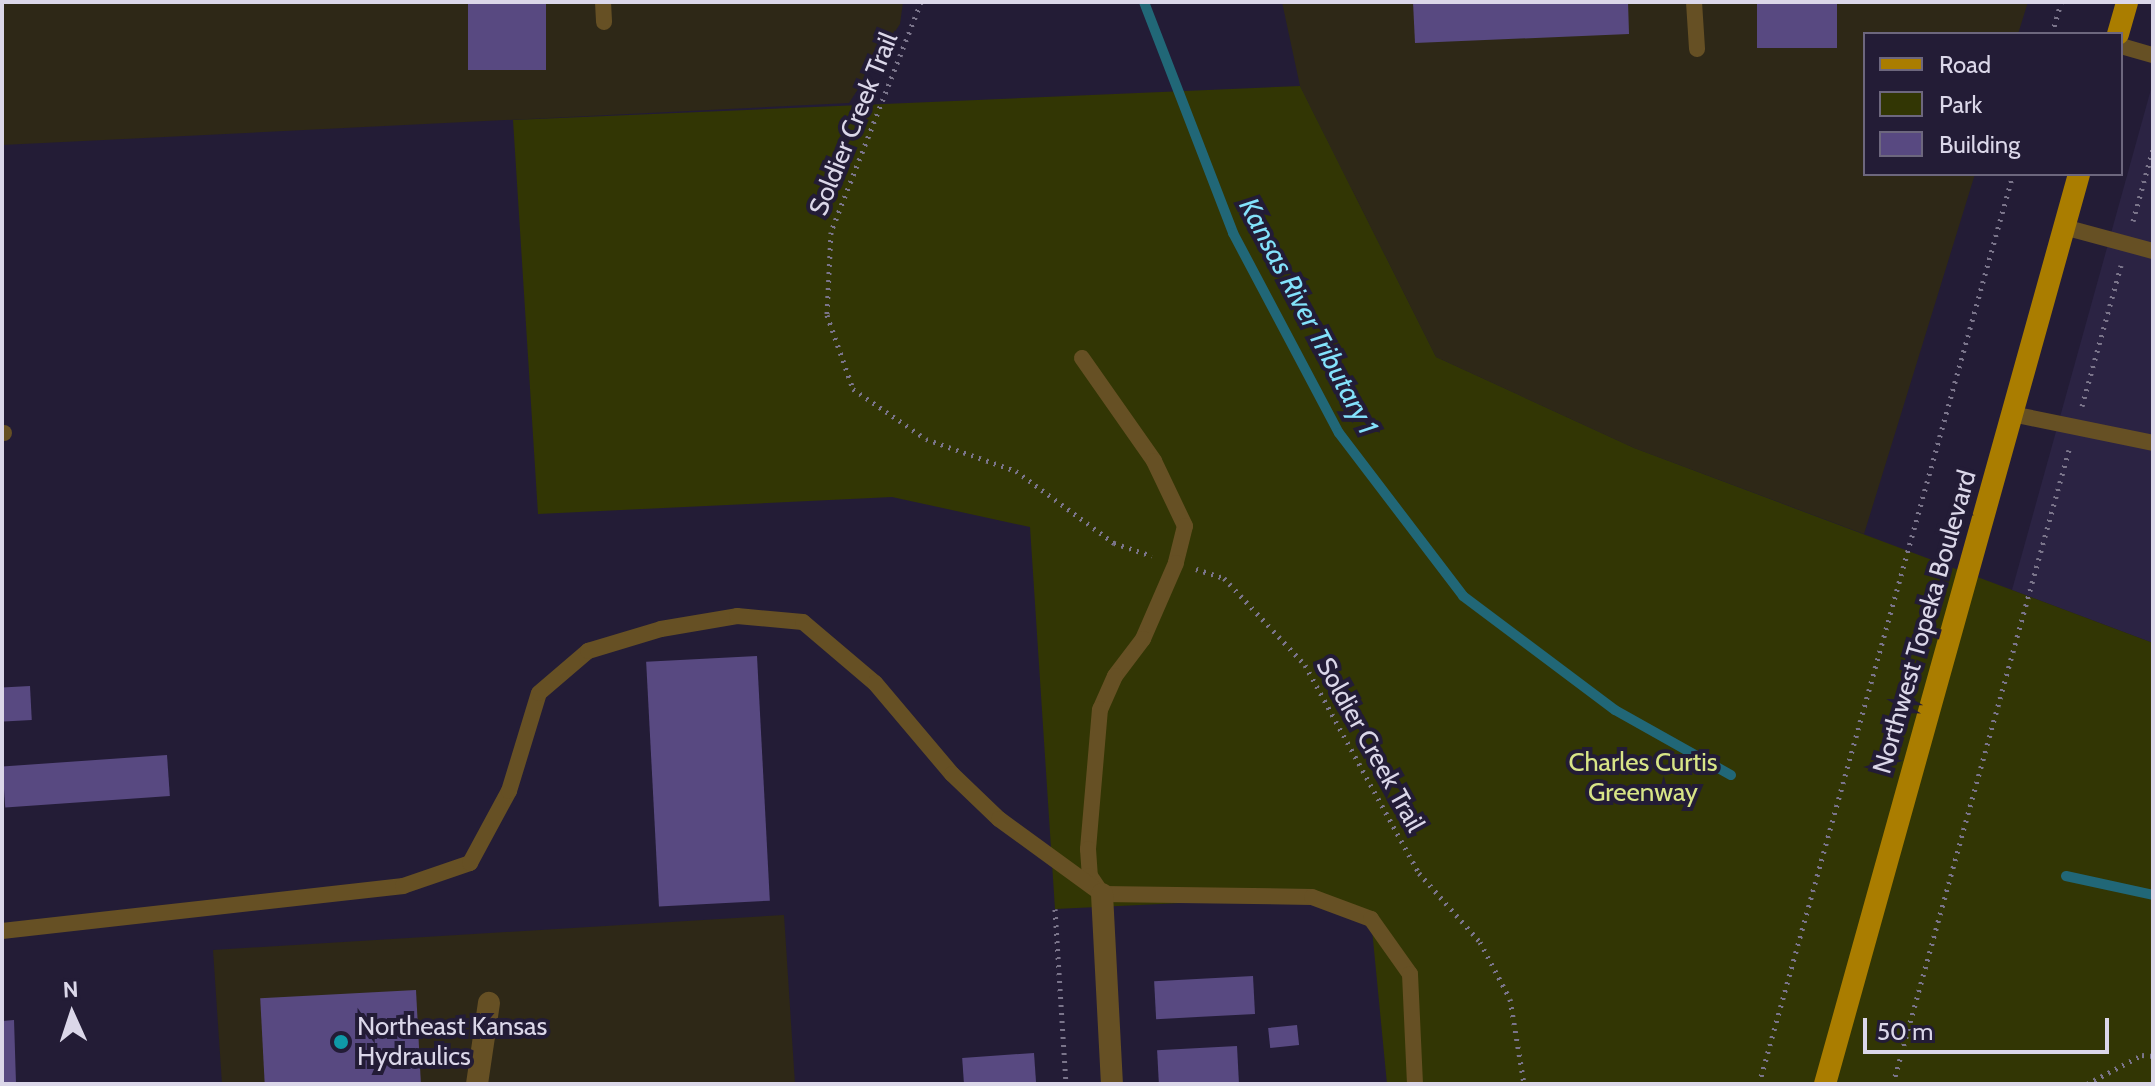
<!DOCTYPE html>
<html>
<head>
<meta charset="utf-8">
<style>
  body { margin:0 }
  #map { position:relative; width:2155px; height:1086px; overflow:hidden; background:#231c36; font-family:Cabin,sans-serif }
  div>[style] { position:absolute }
  .built>* { inset:0; background:#2b2343 }
  .industrial>* { inset:0; background:#2e2817 }
  .green>* { inset:0; background:#323604 }
  .stream>* { height:10px; margin:-5px; padding:0 5px; transform-origin:5px; border-radius:5px; background:#216777 }
  .building>* { inset:0; background:#584981; transform-origin:0 0 }
  .path>* { height:5px; margin-top:-2.5px; transform-origin:0; background:repeating-linear-gradient(90deg,#7b758b 0 2px,transparent 0 8px) }
  .service>* { height:16px; margin:-8px; padding:0 8px; transform-origin:8px; border-radius:8px; background:#665024 }
  .minor>* { height:22px; margin:-11px; padding:0 11px; transform-origin:11px; border-radius:11px; background:#665024 }
  .primary>* { height:22px; margin:-11px; padding:0 11px; transform-origin:11px; border-radius:11px; background:#aa7d00 }
  .dots>* { width:22px; height:22px; translate:-50% -50%; box-sizing:border-box; border:4px solid #231c36; border-radius:50% }
  span { translate:-50% -50%; white-space:nowrap; text-align:center; line-height:1.15; -webkit-text-stroke:8px #231c36; paint-order:stroke }
  .street-label { font-size:26px; color:#dbd7e9 }
  .park-label { font-size:26px; color:#d8e586 }
  .poi-label { font-size:26px; color:#dbd7e9 }
  .left { translate:0 -50%; text-align:left }
  .water-label { font-size:28px; color:#83e2fb; font-style:italic }
  .frame { position:absolute; inset:0; border:4px solid #dbd7e9; pointer-events:none }
  .legend { position:absolute; left:1863px; top:32px; width:260px; height:144px; box-sizing:border-box; background:#231c36; border:2px solid #6d677e; margin:0; padding:10px 14px; list-style:none; font-size:24px; color:#dbd7e9 }
  .legend li { display:flex; align-items:center; gap:16px; height:40px }
  .legend b { width:40px; border:2px solid #6d677e }
  .north { position:absolute; left:32px; top:974px; width:80px; height:80px; -webkit-text-stroke:6px #231c36; paint-order:stroke; rotate:357deg; font-size:22px; font-weight:700; line-height:32px; text-align:center; color:#dbd7e9 }
  .north::after { content:''; display:block; margin:auto; width:28px; height:36px; background:#dbd7e9; clip-path:polygon(50% 0,100% 100%,50% 72%,0 100%) }
  .scale { position:absolute; left:1863px; top:1018px; width:246px; height:36px; box-sizing:border-box; border:4px solid #dbd7e9; border-top:0; padding-left:10px; font-size:24px; line-height:28px; white-space:nowrap; color:#dbd7e9; -webkit-text-stroke:6px #231c36; paint-order:stroke }
</style>
</head>
<body>
<div id="map">
  <div class="built">
    <i style="clip-path:polygon(2153px 82px,2153px 643px,2012px 590px)"></i>
  </div>
  <div class="industrial">
    <i style="clip-path:polygon(2px 2px,903px 2px,900px 24px,849px 103px,2px 145px)"></i>
    <i style="clip-path:polygon(1282px 2px,2028px 2px,2018px 34px,1865px 34px,1865px 174px,1975px 174px,1864px 534px,1634px 448px,1436px 357px,1300px 86px)"></i>
    <i style="clip-path:polygon(784px 915px,795px 1084px,222px 1084px,213px 950px)"></i>
  </div>
  <div class="green">
    <i style="clip-path:polygon(1300px 86px,1436px 357px,1634px 448px,2153px 643px,2153px 1084px,1387px 1084px,1371px 919px,1312px 897px,1055px 909px,1030px 527px,892px 497px,538px 514px,513px 120px)"></i>
  </div>
  <div class="stream">
    <i style="left:1144px;top:2px;width:248px;rotate:68.9deg"></i>
    <i style="left:1233px;top:233px;width:226px;rotate:62.1deg"></i>
    <i style="left:1339px;top:433px;width:205px;rotate:52.7deg"></i>
    <i style="left:1463px;top:596px;width:190px;rotate:36.9deg"></i>
    <i style="left:1615px;top:710px;width:133px;rotate:29.3deg"></i>
    <i style="left:2066px;top:876px;width:89px;rotate:12.3deg"></i>
  </div>
  <div class="building">
    <i style="left:468px;top:2px;width:78px;height:68px"></i>
    <i style="clip-path:polygon(1413px 2px,1628px 2px,1629px 34px,1415px 43px)"></i>
    <i style="left:1757px;top:2px;width:80px;height:46px"></i>
    <i style="left:757px;top:656px;width:245px;height:111px;rotate:87deg"></i>
    <i style="left:30px;top:686px;width:34px;height:28px;rotate:87deg"></i>
    <i style="left:167px;top:755px;width:41px;height:165px;rotate:86deg"></i>
    <i style="left:1253px;top:976px;width:38px;height:99px;rotate:87deg"></i>
    <i style="left:416px;top:990px;width:94px;height:156px;rotate:87deg"></i>
    <i style="clip-path:polygon(14px 1020px,16px 1084px,2px 1084px,2px 1021px)"></i>
    <i style="left:1297px;top:1025px;width:20px;height:29px;rotate:84deg"></i>
    <i style="left:1237px;top:1046px;width:38px;height:80px;rotate:87deg"></i>
    <i style="left:1034px;top:1053px;width:31px;height:72px;rotate:86deg"></i>
  </div>
  <div class="path">
    <i style="left:921px;top:2px;width:247px;rotate:111.4deg"></i>
    <i style="left:831px;top:232px;width:83px;rotate:92.8deg"></i>
    <i style="left:827px;top:315px;width:78px;rotate:70.6deg"></i>
    <i style="left:853px;top:389px;width:88px;rotate:34.4deg"></i>
    <i style="left:926px;top:439px;width:96px;rotate:19.6deg"></i>
    <i style="left:1016px;top:471px;width:122px;rotate:36.3deg"></i>
    <i style="left:1114px;top:543px;width:40px;rotate:18.9deg"></i>
    <i style="left:2052px;top:34px;width:33px;rotate:-74deg"></i>
    <i style="left:2133px;top:221px;width:75px;rotate:-74.5deg"></i>
    <i style="left:2082px;top:406px;width:146px;rotate:-74.5deg"></i>
    <i style="left:1196px;top:569px;width:29px;rotate:18deg"></i>
    <i style="left:1224px;top:578px;width:119px;rotate:47deg"></i>
    <i style="left:1305px;top:665px;width:237px;rotate:61.3deg"></i>
    <i style="left:1419px;top:873px;width:92px;rotate:48.5deg"></i>
    <i style="left:1480px;top:942px;width:64px;rotate:62.2deg"></i>
    <i style="left:1510px;top:999px;width:86px;rotate:80.6deg"></i>
    <i style="left:1055px;top:909px;width:175px;rotate:86.4deg"></i>
    <i style="left:1759px;top:1084px;width:945px;rotate:-74.4deg"></i>
    <i style="left:1893px;top:1084px;width:658px;rotate:-74.49deg"></i>
    <i style="left:2087px;top:1084px;width:62px;rotate:-27.8deg"></i>
    <i style="left:2142px;top:1055px;width:11px;rotate:5deg"></i>
  </div>
  <div class="service">
    <i style="left:603px;top:2px;width:20px;rotate:87deg"></i>
    <i style="left:1694px;top:2px;width:47px;rotate:86.3deg"></i>
    <i style="left:2121px;top:46px;width:33px;rotate:16deg"></i>
    <i style="left:2064px;top:227px;width:92px;rotate:15.1deg"></i>
    <i style="left:1082px;top:358px;width:126px;rotate:55deg"></i>
    <i style="left:1154px;top:461px;width:72px;rotate:64.5deg"></i>
    <i style="left:1185px;top:526px;width:38px;rotate:104deg"></i>
    <i style="left:1176px;top:563px;width:83px;rotate:113.5deg"></i>
    <i style="left:1143px;top:639px;width:46px;rotate:127.1deg"></i>
    <i style="left:1115px;top:676px;width:36px;rotate:114deg"></i>
    <i style="left:1100px;top:709px;width:141px;rotate:94.9deg"></i>
    <i style="left:1088px;top:849px;width:27px;rotate:86deg"></i>
    <i style="left:1090px;top:876px;width:22px;rotate:56deg"></i>
    <i style="left:1102px;top:894px;width:210px;rotate:0.8deg"></i>
    <i style="left:1312px;top:897px;width:63px;rotate:20.4deg"></i>
    <i style="left:1371px;top:919px;width:67px;rotate:54.7deg"></i>
    <i style="left:1410px;top:974px;width:110px;rotate:87.4deg"></i>
    <i style="left:2012px;top:414px;width:144px;rotate:11.6deg"></i>
    <i style="left:2px;top:433px;width:2px"></i>
    <i style="left:2px;top:931px;width:404px;rotate:-6.4deg"></i>
    <i style="left:403px;top:886px;width:71px;rotate:-18.9deg"></i>
    <i style="left:470px;top:863px;width:82px;rotate:-61.6deg"></i>
    <i style="left:509px;top:791px;width:102px;rotate:-73deg"></i>
    <i style="left:539px;top:693px;width:65px;rotate:-40.6deg"></i>
    <i style="left:588px;top:651px;width:76px;rotate:-16.8deg"></i>
    <i style="left:661px;top:629px;width:77px;rotate:-9.7deg"></i>
    <i style="left:737px;top:616px;width:66px;rotate:5.2deg"></i>
    <i style="left:803px;top:622px;width:94px;rotate:40.3deg"></i>
    <i style="left:875px;top:683px;width:119px;rotate:49.8deg"></i>
    <i style="left:952px;top:774px;width:65px;rotate:43.8deg"></i>
    <i style="left:999px;top:819px;width:127px;rotate:36.1deg"></i>
  </div>
  <div class="minor">
    <i style="left:1102px;top:894px;width:190px;rotate:87deg"></i>
    <i style="left:477px;top:1084px;width:82px;rotate:-81.6deg"></i>
  </div>
  <div class="primary">
    <i style="left:2118px;top:34px;width:33px;rotate:-74deg"></i>
    <i style="left:1825px;top:1084px;width:945px;rotate:-74.4deg"></i>
  </div>
  <div class="dots">
    <i style="left:341px;top:1042px;background:#0f9aa8"></i>
  </div>
  <div class="street-label">
    <span style="left:854px;top:124px;rotate:-68deg">Soldier Creek Trail</span>
    <span style="left:1925px;top:622px;rotate:-74deg">Northwest Topeka Boulevard</span>
    <span style="left:1370px;top:745px;rotate:61deg">Soldier Creek Trail</span>
  </div>
  <div class="park-label">
    <span style="left:1643px;top:778px">Charles Curtis<br>Greenway</span>
  </div>
  <div class="poi-label">
    <span class="left" style="left:357px;top:1042px">Northeast Kansas<br>Hydraulics</span>
  </div>
  <div class="water-label">
    <span style="left:1309px;top:316px;rotate:62deg">Kansas River Tributary 1</span>
  </div>
  <div class="frame"></div>
  <ul class="legend">
  <li><b style="height:10px;background:#aa7d00"></b>Road</li>
  <li><b style="height:22px;background:#323604"></b>Park</li>
  <li><b style="height:22px;background:#584981"></b>Building</li>
  </ul>
  <div class="north">N</div>
  <div class="scale">50 m</div>
</div>
</body>
</html>
